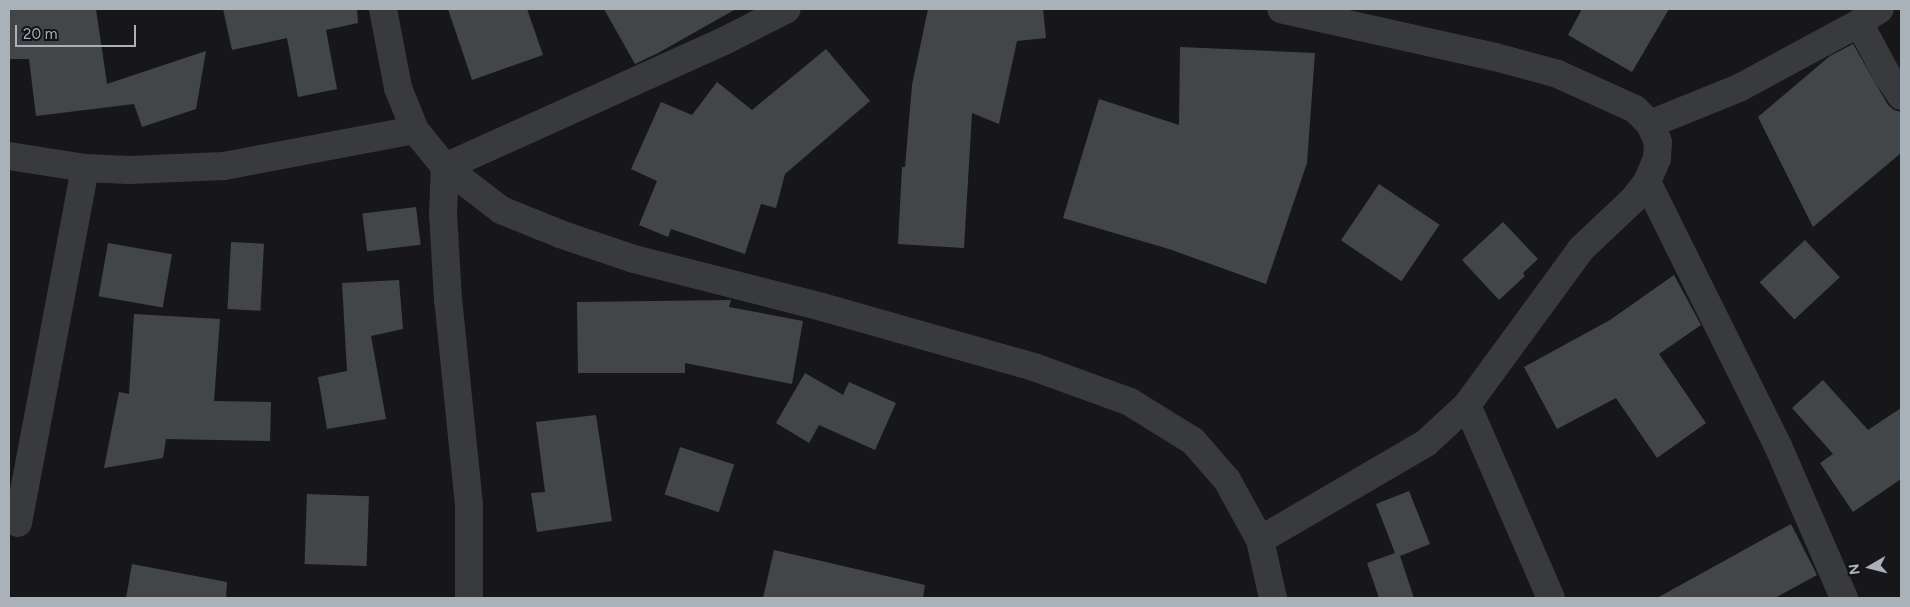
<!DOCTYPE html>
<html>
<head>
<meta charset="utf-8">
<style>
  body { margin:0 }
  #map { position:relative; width:1910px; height:607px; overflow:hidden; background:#171719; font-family:Figtree,sans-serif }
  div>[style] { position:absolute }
  .building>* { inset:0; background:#434649; transform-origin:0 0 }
  .street>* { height:28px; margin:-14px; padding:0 14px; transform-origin:14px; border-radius:14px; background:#383a3e }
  span { translate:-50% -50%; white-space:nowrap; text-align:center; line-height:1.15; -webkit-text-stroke:4.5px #121214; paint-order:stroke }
  .frame { position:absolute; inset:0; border:10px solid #a9b1b9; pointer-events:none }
  .north { position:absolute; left:1845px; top:542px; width:50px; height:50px; -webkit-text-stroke:4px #121214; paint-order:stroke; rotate:262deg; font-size:14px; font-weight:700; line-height:20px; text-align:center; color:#a9b1b9 }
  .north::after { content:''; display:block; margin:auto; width:18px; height:22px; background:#a9b1b9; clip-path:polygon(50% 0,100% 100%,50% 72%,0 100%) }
  .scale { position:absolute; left:15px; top:25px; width:121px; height:22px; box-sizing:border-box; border:2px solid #a9b1b9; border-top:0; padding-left:6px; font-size:15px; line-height:18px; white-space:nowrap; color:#a9b1b9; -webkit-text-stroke:4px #121214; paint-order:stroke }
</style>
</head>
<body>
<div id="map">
  <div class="building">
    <i style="clip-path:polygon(10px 9px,96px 9px,107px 84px,206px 51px,196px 109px,142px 127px,134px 104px,36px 116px,29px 59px,9px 59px)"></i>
    <i style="clip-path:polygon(223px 9px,357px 9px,358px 23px,326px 30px,337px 89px,298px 97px,287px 38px,232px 50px)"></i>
    <i style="clip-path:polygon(448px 9px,527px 9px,543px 55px,472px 80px)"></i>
    <i style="clip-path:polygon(604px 9px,736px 9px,658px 53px,635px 64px)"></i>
    <i style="clip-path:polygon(928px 9px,1043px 9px,1046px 38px,1017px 41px,999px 124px,972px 113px,964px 248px,898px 244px,902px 167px,905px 167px,912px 85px)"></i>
    <i style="clip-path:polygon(1582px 9px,1669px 9px,1632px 72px,1568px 35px)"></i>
    <i style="clip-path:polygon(1853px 44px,1888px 105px,1894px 110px,1901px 112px,1901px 153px,1813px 227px,1758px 117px,1830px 56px)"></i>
    <i style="clip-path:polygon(1180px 47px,1315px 53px,1307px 163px,1266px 284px,1169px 249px,1063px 218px,1099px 99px,1179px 125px)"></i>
    <i style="clip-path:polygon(826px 49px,870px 101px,785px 174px,776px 208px,761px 204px,745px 254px,671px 229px,668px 237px,639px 225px,657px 181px,631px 169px,661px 102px,692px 115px,717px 82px,752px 110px)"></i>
    <i style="left:1379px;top:184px;width:73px;height:68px;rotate:34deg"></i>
    <i style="left:416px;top:207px;width:38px;height:54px;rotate:83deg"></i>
    <i style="clip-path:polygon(1503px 222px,1538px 259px,1523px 273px,1525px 276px,1499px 300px,1462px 260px)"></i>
    <i style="left:1805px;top:240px;width:51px;height:62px;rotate:47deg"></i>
    <i style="left:231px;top:242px;width:33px;height:67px;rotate:3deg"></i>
    <i style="left:108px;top:243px;width:65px;height:54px;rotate:10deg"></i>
    <i style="clip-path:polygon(1674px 275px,1701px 325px,1659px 354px,1706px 423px,1657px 458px,1616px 398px,1557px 429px,1524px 367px,1610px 320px)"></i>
    <i style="clip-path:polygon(399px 280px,403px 329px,371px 336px,386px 419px,327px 429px,318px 377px,347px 371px,342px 283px)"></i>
    <i style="clip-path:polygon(731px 300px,729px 307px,803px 321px,792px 384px,685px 363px,685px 373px,578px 373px,577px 302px)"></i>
    <i style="clip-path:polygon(134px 314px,220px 319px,214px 401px,271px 402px,270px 441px,166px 439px,163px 458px,104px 468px,119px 392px,129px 394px)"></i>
    <i style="clip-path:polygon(805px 373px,843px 395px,849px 382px,896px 403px,875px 450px,819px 425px,809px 443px,776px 423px)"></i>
    <i style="clip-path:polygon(1823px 380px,1868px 430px,1901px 408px,1901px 479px,1853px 512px,1820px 463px,1833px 454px,1792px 408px)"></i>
    <i style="clip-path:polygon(596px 415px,612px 521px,537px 532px,531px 493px,545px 492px,536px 422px)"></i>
    <i style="left:680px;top:447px;width:57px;height:50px;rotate:18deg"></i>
    <i style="clip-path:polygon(1409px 491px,1430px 544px,1400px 556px,1414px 598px,1379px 598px,1367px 563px,1395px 553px,1376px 504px)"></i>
    <i style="left:307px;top:494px;width:62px;height:70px;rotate:2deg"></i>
    <i style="clip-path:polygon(1791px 524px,1817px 575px,1775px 598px,1657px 598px)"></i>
    <i style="clip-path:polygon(774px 550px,925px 585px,923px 598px,763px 598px)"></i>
    <i style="clip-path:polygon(132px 564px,227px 582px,226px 598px,126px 598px)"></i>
  </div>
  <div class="street">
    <i style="left:383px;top:9px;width:80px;rotate:79.2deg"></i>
    <i style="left:398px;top:88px;width:45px;rotate:68deg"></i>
    <i style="left:415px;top:130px;width:48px;rotate:51deg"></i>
    <i style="left:445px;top:167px;width:71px;rotate:37.5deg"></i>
    <i style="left:501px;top:210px;width:64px;rotate:22.1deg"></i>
    <i style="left:560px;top:234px;width:78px;rotate:18.7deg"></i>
    <i style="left:634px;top:259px;width:194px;rotate:14.3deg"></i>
    <i style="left:822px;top:307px;width:220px;rotate:15.8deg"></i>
    <i style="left:1034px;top:367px;width:102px;rotate:20deg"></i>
    <i style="left:1130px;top:402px;width:74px;rotate:31.8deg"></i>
    <i style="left:1193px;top:441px;width:52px;rotate:48.9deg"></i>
    <i style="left:1227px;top:480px;width:68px;rotate:61.2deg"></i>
    <i style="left:1260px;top:540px;width:59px;rotate:77.4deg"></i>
    <i style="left:1859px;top:23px;width:59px;rotate:61.7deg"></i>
    <i style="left:1887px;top:75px;width:25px;rotate:56deg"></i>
    <i style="left:1650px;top:124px;width:96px;rotate:-22deg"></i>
    <i style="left:1739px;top:88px;width:136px;rotate:-28.4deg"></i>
    <i style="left:1859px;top:23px;width:25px;rotate:-34deg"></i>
    <i style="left:9px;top:156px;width:77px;rotate:9deg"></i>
    <i style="left:85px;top:168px;width:44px;rotate:2.6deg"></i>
    <i style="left:129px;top:170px;width:95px;rotate:-2.4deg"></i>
    <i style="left:224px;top:166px;width:194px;rotate:-10.7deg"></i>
    <i style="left:1647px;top:182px;width:295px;rotate:63.6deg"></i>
    <i style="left:1778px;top:446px;width:166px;rotate:66.5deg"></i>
    <i style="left:1467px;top:405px;width:210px;rotate:66.5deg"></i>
    <i style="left:18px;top:523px;width:361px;rotate:-79.3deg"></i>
    <i style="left:1260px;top:540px;width:192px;rotate:-30.3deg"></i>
    <i style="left:1426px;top:443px;width:56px;rotate:-42.8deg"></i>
    <i style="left:1467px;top:405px;width:193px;rotate:-53.8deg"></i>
    <i style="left:1581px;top:249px;width:71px;rotate:-43.3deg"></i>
    <i style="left:1633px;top:200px;width:23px;rotate:-52deg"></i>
    <i style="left:1647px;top:182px;width:25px;rotate:-67deg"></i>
    <i style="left:1657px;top:159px;width:17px;rotate:-87deg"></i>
    <i style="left:1658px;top:142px;width:20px;rotate:-114deg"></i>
    <i style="left:1650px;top:124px;width:21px;rotate:-135deg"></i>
    <i style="left:1635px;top:109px;width:85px;rotate:-155.6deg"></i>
    <i style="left:1558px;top:74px;width:65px;rotate:-164.9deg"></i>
    <i style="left:1495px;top:57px;width:219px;rotate:-167.4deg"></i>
    <i style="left:469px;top:598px;width:93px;rotate:-90deg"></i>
    <i style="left:469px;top:505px;width:206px;rotate:-95.8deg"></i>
    <i style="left:448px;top:300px;width:86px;rotate:-93.3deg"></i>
    <i style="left:443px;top:214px;width:47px;rotate:-87.6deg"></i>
    <i style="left:445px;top:167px;width:308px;rotate:-24.3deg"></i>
    <i style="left:726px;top:40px;width:68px;rotate:-26.9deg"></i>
  </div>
  <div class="frame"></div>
  <div class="north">N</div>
  <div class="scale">20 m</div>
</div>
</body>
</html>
